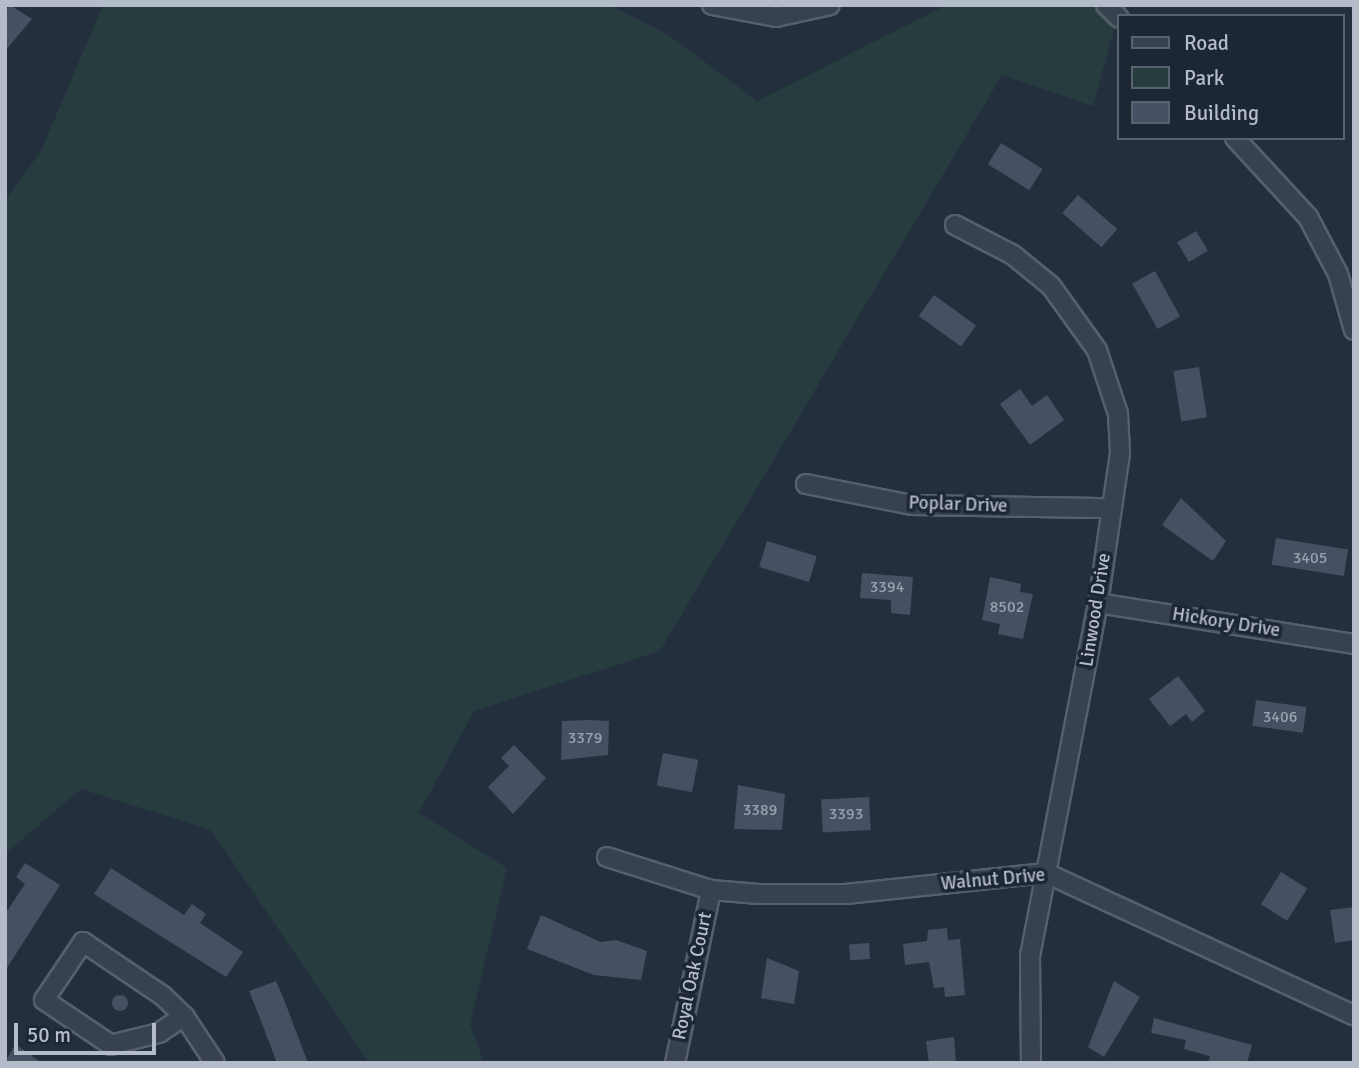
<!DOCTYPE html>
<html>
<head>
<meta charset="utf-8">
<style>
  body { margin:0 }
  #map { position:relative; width:1359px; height:1068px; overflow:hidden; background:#242f3e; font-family:Signika,sans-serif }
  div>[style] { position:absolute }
  .green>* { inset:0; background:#263c3f }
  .building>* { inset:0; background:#455162; transform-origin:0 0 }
  .round { border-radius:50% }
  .roads { filter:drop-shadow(2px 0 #565f6c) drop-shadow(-2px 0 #565f6c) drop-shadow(0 2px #565f6c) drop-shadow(0 -2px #565f6c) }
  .minor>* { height:18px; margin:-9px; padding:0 9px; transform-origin:9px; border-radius:9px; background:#38414e }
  span { translate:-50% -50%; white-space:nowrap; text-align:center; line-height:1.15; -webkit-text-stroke:7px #1d2633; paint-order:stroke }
  .number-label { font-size:16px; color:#98a1af }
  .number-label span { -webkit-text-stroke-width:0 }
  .street-label { font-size:19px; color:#b4bcc9 }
  .frame { position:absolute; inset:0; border:7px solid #b4bcc9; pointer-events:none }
  .legend { position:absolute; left:1117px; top:14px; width:228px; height:126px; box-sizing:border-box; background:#1d2633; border:2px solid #59626f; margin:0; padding:9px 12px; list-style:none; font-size:21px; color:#b4bcc9 }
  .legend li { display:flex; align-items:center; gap:14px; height:35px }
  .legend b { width:35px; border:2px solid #59626f }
  .scale { position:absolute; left:14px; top:1023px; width:142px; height:32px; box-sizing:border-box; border:4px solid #b4bcc9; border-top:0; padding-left:9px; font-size:21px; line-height:24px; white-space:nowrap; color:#b4bcc9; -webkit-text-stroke:5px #1d2633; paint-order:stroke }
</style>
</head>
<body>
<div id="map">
  <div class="green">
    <i style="clip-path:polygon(103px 5px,610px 5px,667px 34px,757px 101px,947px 5px,1121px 5px,1093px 106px,1002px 75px,660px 651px,474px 711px,419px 813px,507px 868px,470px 1025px,484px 1063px,369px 1063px,211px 830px,81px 789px,5px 854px,5px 200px,41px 151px)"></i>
  </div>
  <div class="building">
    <i style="clip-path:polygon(10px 5px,32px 19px,5px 51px,5px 11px)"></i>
    <i style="left:1001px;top:143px;width:49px;height:25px;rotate:32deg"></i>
    <i style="left:1078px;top:195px;width:52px;height:24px;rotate:41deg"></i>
    <i style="left:1196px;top:231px;width:23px;height:22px;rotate:59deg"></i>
    <i style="left:1155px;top:271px;width:52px;height:26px;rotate:61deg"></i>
    <i style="left:934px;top:295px;width:52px;height:26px;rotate:36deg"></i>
    <i style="left:1199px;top:367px;width:51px;height:26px;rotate:81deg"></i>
    <i style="clip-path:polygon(1020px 389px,1032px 406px,1047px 395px,1064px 420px,1030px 445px,1000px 404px)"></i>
    <i style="clip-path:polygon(1181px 498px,1226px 541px,1213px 561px,1162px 525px)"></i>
    <i style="left:1276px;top:538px;width:73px;height:27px;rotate:9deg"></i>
    <i style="left:767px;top:541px;width:52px;height:27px;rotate:17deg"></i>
    <i style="clip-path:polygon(862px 573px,913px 577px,910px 615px,891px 613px,891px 600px,860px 598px)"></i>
    <i style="clip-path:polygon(990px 577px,1021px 584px,1020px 592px,1033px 594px,1023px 639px,998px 634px,1000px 624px,982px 620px)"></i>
    <i style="clip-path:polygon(1178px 676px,1205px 711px,1192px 722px,1186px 714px,1170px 726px,1149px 699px)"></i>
    <i style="left:1256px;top:700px;width:51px;height:26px;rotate:8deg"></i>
    <i style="clip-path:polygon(588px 720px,609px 721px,608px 755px,561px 760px,562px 721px)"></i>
    <i style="clip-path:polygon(514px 745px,546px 778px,513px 814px,488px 787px,509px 766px,501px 758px)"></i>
    <i style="left:663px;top:753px;width:36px;height:33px;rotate:11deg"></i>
    <i style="clip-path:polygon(738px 785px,785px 794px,782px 830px,734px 829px)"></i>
    <i style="left:869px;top:797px;width:33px;height:48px;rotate:87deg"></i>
    <i style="clip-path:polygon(25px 863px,60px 885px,5px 971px,5px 914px,25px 884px,16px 877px)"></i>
    <i style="clip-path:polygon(111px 868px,184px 915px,192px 904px,206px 914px,200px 923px,243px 952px,226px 977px,94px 894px)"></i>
    <i style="left:1281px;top:872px;width:31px;height:38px;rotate:32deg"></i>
    <i style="clip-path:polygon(1354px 907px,1354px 940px,1335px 943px,1330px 910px)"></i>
    <i style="clip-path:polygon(541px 915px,601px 942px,616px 940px,647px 951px,641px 980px,594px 975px,527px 949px)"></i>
    <i style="clip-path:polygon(947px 928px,948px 940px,960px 939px,965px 995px,945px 997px,944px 987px,934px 988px,929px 962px,905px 965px,903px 944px,927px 941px,928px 930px)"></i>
    <i style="left:869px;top:943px;width:16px;height:20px;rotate:86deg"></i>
    <i style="clip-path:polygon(767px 958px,799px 971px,794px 1004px,761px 998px)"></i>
    <i style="clip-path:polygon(276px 981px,283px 997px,308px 1063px,277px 1063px,256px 1008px,249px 991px)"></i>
    <i style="clip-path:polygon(1114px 981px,1140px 997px,1104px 1057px,1088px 1047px)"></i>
    <i class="round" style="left:112px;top:995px;width:16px;height:16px"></i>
    <i style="clip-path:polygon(1154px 1018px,1252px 1045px,1247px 1063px,1208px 1063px,1210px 1056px,1184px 1049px,1186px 1040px,1151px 1033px)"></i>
    <i style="clip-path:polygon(954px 1037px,956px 1063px,929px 1063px,926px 1041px)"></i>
    <i style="clip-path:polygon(15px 1044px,42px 1063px,5px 1063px)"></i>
  </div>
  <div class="roads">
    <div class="minor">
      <i style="left:712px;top:5px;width:65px;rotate:10.6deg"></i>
      <i style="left:776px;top:17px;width:55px;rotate:-12.5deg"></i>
      <i style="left:1106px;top:5px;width:18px;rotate:45deg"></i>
      <i style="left:1235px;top:138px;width:108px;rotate:47.3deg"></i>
      <i style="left:1308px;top:217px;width:64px;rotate:62.2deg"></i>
      <i style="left:1338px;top:274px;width:58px;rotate:74.1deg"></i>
      <i style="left:955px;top:225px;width:65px;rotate:27.3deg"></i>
      <i style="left:1013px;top:255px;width:49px;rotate:39.2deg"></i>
      <i style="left:1051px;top:286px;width:79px;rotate:54.3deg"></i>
      <i style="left:1097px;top:350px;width:67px;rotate:71.8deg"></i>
      <i style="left:1118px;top:414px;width:39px;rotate:87deg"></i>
      <i style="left:1120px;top:453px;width:152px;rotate:98.3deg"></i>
      <i style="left:1098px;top:603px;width:359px;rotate:100.9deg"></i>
      <i style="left:1030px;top:955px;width:108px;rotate:89.5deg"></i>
      <i style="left:806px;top:484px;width:108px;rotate:11.2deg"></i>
      <i style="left:912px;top:505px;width:200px;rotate:0.9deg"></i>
      <i style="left:1098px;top:603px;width:259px;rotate:9.1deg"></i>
      <i style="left:607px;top:857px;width:109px;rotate:17.6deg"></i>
      <i style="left:711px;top:890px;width:48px;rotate:4.8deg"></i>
      <i style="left:759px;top:894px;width:87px"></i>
      <i style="left:846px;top:894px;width:201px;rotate:-6deg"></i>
      <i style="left:1046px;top:873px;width:339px;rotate:24.8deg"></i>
      <i style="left:184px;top:1016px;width:30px;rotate:146deg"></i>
      <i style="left:159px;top:1033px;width:49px;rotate:166deg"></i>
      <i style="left:111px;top:1045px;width:81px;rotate:-146.1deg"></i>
      <i style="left:44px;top:1000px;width:70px;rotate:-56.1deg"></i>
      <i style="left:83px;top:942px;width:97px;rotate:34deg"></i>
      <i style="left:163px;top:996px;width:29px;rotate:44deg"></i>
      <i style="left:184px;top:1016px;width:56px;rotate:56.6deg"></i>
      <i style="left:675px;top:1063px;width:177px;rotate:-78.2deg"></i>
    </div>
  </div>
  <div class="number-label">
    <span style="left:1310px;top:558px">3405</span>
    <span style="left:887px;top:587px">3394</span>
    <span style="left:1007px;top:607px">8502</span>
    <span style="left:1280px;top:717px">3406</span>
    <span style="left:585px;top:738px">3379</span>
    <span style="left:760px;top:810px">3389</span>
    <span style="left:846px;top:814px">3393</span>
  </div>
  <div class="street-label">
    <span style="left:958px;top:505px;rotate:2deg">Poplar Drive</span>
    <span style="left:1096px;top:610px;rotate:-81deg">Linwood Drive</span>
    <span style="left:1226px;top:623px;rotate:9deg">Hickory Drive</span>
    <span style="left:993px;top:880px;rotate:-5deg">Walnut Drive</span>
    <span style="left:693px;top:976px;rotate:-78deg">Royal Oak Court</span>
  </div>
  <div class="frame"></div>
  <ul class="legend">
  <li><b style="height:9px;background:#38414e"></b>Road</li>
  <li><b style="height:19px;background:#263c3f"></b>Park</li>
  <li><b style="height:19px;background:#455162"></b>Building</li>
  </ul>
  <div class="scale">50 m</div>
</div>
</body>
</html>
